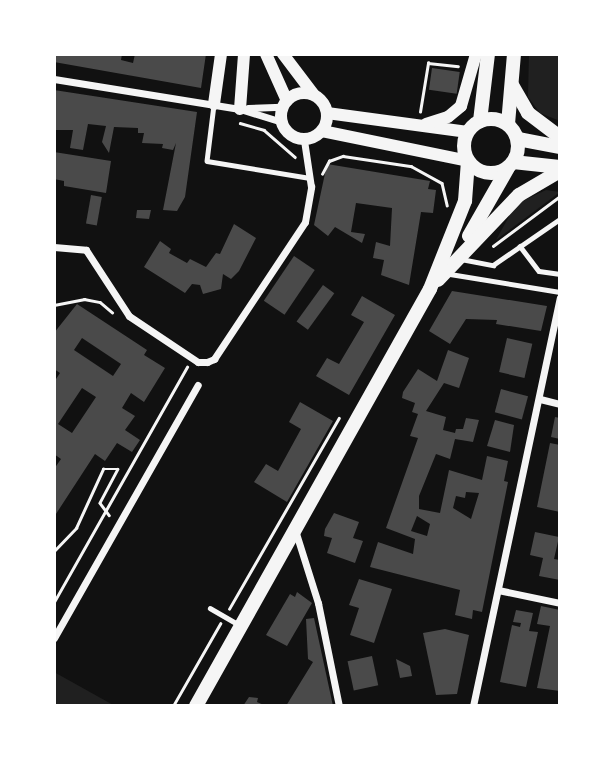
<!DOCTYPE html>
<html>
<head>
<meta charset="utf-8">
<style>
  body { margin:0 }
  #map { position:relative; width:614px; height:760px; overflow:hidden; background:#111; font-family:"DM Sans",sans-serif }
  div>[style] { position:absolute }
  .green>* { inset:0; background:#202020 }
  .building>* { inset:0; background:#4a4a4a; transform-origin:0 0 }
  .path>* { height:2.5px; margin:-1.25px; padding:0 1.25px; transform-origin:1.25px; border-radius:1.25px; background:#f5f5f5 }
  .service>* { height:4.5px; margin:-2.25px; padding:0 2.25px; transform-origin:2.25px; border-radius:2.25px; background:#f5f5f5 }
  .minor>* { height:7px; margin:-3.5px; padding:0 3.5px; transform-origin:3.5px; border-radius:3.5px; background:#f5f5f5 }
  .tertiary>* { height:12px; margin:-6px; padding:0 6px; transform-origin:6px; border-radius:6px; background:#f5f5f5 }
  .tertiary>.ring { margin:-6px; padding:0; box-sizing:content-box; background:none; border:12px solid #f5f5f5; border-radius:50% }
  .secondary>* { height:14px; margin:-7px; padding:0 7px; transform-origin:7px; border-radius:7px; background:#f5f5f5 }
  .primary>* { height:14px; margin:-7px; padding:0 7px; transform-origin:7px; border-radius:7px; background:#f5f5f5 }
  .primary>.ring { margin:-7px; padding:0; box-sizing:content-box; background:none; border:14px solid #f5f5f5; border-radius:50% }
  span { translate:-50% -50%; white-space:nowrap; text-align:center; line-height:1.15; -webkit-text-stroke:7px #fff; paint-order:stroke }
  .frame { position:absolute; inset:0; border:56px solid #fff; pointer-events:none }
</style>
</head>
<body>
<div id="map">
  <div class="green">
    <i style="clip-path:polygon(529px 54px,560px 54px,560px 121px,540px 113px,528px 97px)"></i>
    <i style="clip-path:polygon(546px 190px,560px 192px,496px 240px,516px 204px)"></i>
    <i style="clip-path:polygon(54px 672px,115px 706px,54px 706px)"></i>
  </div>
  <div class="building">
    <i style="clip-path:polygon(54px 54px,122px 54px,121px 60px,133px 63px,135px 54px,206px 54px,201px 88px,54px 62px)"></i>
    <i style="left:432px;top:68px;width:28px;height:22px;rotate:8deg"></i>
    <i style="clip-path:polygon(54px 90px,197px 112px,185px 197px,177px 211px,163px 210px,176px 143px,173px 150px,162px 148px,163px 144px,142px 143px,144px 133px,138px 133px,138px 128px,114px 127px,109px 153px,102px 142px,106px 126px,88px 124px,83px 150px,70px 148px,73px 130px,54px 130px)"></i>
    <i style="clip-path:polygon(54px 152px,111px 161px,106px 193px,64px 186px,64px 181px,54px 179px)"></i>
    <i style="clip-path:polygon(327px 164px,430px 181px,428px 189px,436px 190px,433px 213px,421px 212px,409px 285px,381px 275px,384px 260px,373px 258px,376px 242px,390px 246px,392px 208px,356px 203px,351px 232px,365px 234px,362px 243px,335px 227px,328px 236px,314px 225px)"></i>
    <i style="left:91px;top:195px;width:11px;height:29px;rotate:10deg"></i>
    <i style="clip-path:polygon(137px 210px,151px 210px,149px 219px,136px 218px)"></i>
    <i style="clip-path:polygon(234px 224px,256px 238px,239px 271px,231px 279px,223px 274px,221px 289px,203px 294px,200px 285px,192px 284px,185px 293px,144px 267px,160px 241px,171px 249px,169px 253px,187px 263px,190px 259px,206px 267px,216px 253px,220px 254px)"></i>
    <i style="left:294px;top:256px;width:25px;height:54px;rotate:34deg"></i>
    <i style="left:323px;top:285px;width:14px;height:45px;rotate:36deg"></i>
    <i style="clip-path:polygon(452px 291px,547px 306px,541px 331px,496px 324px,497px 320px,466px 319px,450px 344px,429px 331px)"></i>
    <i style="clip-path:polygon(362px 296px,395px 315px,349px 395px,316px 376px,327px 358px,339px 364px,364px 322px,351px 315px)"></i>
    <i style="clip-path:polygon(evenodd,77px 304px,147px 350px,144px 355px,165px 368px,144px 402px,131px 393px,122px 408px,135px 416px,125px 430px,140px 440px,132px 452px,117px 443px,105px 461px,95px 454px,54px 517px,54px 469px,61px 459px,54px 454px,54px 382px,60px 373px,54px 369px,54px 333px,77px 304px,82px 338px,121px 364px,113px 376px,74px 350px,82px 338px,77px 304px,82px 388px,96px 397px,72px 433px,58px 424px,82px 388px)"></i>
    <i style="left:507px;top:338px;width:26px;height:35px;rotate:13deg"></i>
    <i style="clip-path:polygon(evenodd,448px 350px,469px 358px,459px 388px,444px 383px,426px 411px,446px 417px,443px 430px,455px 433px,456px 429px,463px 429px,466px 418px,479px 420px,473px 442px,455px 439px,450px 459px,436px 454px,419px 496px,419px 509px,440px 513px,449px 470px,482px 480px,487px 456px,508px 461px,504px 481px,508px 482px,482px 612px,473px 610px,472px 619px,455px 615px,460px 590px,370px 567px,378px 542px,413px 554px,415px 539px,386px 528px,418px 438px,410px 436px,418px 414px,412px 412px,415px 403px,402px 398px,403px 392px,418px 369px,437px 381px,448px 350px,466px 492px,479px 493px,471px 519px,453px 508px,456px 496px,465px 498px,466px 492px,448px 350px,417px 516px,430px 524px,427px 536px,411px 531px,417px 516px)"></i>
    <i style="left:501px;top:389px;width:28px;height:24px;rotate:15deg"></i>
    <i style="clip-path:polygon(300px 402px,333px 421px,287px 502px,254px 482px,266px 464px,278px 471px,301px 429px,289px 422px)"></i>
    <i style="clip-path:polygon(555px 417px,560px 418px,560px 439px,551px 437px)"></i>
    <i style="clip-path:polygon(495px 420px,514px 425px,510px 452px,487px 446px)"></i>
    <i style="clip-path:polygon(550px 443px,560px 445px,560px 512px,537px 507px)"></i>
    <i style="clip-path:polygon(334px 513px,359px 522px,353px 538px,363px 541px,355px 563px,327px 553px,332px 538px,324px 536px,325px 529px)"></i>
    <i style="clip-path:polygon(535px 532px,559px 537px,554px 559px,560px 560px,560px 580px,539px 576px,543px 558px,530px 555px)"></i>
    <i style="clip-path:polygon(359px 579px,392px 589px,374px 643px,350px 635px,359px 608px,349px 605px)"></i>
    <i style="clip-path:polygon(297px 592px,312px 603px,287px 646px,266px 635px,290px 594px,295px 597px)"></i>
    <i style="clip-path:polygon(541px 606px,560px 610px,560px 691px,537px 688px,550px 626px,537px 624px)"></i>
    <i style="clip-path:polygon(516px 610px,533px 613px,529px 631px,538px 632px,526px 687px,500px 682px,512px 625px,520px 627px,521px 623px,513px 622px)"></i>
    <i style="clip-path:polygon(314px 618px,333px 706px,286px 706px,313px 662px,308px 659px,306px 619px)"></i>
    <i style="clip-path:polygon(445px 629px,469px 635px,457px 694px,436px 695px,423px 633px)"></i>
    <i style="left:372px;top:656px;width:30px;height:25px;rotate:78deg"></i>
    <i style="clip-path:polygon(396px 659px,410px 666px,412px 676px,400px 678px)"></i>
    <i style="clip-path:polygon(249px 697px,258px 698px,257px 702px,266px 706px,243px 706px)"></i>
  </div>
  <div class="path">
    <i style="left:420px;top:112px;width:50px;rotate:-80.7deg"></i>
    <i style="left:428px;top:63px;width:30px;rotate:6deg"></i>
    <i style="left:240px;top:123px;width:25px;rotate:16deg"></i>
    <i style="left:264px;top:130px;width:41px;rotate:41.1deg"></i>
    <i style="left:322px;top:174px;width:15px;rotate:-62deg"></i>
    <i style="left:329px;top:161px;width:15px;rotate:-20deg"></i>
    <i style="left:343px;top:156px;width:69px;rotate:8.4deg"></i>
    <i style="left:411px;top:166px;width:35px;rotate:29deg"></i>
    <i style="left:442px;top:183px;width:23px;rotate:77deg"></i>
    <i style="left:493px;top:246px;width:84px;rotate:-36.7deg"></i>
    <i style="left:54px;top:305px;width:31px;rotate:-11deg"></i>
    <i style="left:84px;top:299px;width:16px;rotate:11deg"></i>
    <i style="left:100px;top:302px;width:16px;rotate:40deg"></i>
    <i style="left:54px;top:551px;width:32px;rotate:-46deg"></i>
    <i style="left:76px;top:528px;width:65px;rotate:-65.4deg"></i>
    <i style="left:103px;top:469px;width:15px"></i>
    <i style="left:118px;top:469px;width:38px;rotate:118deg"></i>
    <i style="left:100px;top:503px;width:15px;rotate:53deg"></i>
    <i style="left:54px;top:602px;width:270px;rotate:-60.5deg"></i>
    <i style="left:229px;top:609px;width:220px;rotate:-60.1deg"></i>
    <i style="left:173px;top:706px;width:95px;rotate:-60.2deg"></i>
  </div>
  <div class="service">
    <i style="left:214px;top:105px;width:56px;rotate:97.1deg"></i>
    <i style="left:207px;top:161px;width:104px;rotate:9.4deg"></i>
    <i style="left:520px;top:246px;width:31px;rotate:53deg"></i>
    <i style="left:539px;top:271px;width:21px;rotate:8deg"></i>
    <i style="left:461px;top:259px;width:33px;rotate:11deg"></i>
    <i style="left:493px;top:265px;width:81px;rotate:-34.5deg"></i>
    <i style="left:450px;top:274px;width:111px;rotate:9.3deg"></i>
    <i style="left:210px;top:608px;width:34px;rotate:30deg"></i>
  </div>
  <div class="minor">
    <i style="left:54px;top:79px;width:188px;rotate:9.2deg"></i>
    <i style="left:240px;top:109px;width:44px;rotate:17.2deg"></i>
    <i style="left:248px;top:108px;width:34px;rotate:-2deg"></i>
    <i style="left:54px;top:247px;width:32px;rotate:5deg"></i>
    <i style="left:86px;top:250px;width:79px;rotate:56.9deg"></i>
    <i style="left:129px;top:316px;width:83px;rotate:33.7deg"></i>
    <i style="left:198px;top:362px;width:9px"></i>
    <i style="left:207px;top:362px;width:8px;rotate:-23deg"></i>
    <i style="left:214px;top:359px;width:164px;rotate:-56.4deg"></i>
    <i style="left:305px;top:222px;width:36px;rotate:-80deg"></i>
    <i style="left:311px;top:187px;width:48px;rotate:-98.5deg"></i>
    <i style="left:540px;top:399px;width:21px;rotate:14deg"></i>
    <i style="left:295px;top:530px;width:77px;rotate:72.5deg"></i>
    <i style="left:318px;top:603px;width:105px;rotate:78.5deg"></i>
    <i style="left:498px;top:590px;width:63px;rotate:11.8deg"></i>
    <i style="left:54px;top:638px;width:291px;rotate:-60.4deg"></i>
    <i style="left:473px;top:706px;width:417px;rotate:-78deg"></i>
  </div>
  <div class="tertiary">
    <i style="left:266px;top:54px;width:51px;rotate:65.9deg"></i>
    <i style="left:283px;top:54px;width:51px;rotate:52.9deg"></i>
    <i class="ring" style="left:281px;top:93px;width:34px;height:34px"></i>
    <i style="left:214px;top:104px;width:50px;rotate:-82deg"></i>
    <i style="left:240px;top:109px;width:55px;rotate:-85.8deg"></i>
    <i style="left:327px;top:113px;width:142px;rotate:7.7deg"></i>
    <i style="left:426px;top:124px;width:23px;rotate:-18deg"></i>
    <i style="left:448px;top:117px;width:17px;rotate:-40deg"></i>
    <i style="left:461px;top:106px;width:54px;rotate:-73.9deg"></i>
    <i style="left:322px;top:131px;width:149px;rotate:11.6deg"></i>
  </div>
  <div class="secondary">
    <i style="left:480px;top:121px;width:67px;rotate:-83.2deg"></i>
    <i style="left:508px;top:124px;width:70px;rotate:-85.1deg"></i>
  </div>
  <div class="primary">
    <i style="left:512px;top:85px;width:32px;rotate:60deg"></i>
    <i style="left:528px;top:113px;width:40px;rotate:37deg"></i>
    <i class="ring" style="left:464px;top:119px;width:40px;height:40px"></i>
    <i style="left:518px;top:139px;width:43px;rotate:10.8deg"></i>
    <i style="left:513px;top:162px;width:47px;rotate:6.1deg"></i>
    <i style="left:469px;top:236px;width:78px;rotate:-60.2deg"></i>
    <i style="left:438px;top:280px;width:117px;rotate:-46.4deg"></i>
    <i style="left:519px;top:195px;width:48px;rotate:-30.3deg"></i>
    <i style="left:196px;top:706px;width:478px;rotate:-60.7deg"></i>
    <i style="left:430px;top:289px;width:95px;rotate:-68.3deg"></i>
    <i style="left:465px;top:201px;width:40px;rotate:-85.7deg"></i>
  </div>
  <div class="frame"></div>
</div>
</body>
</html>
